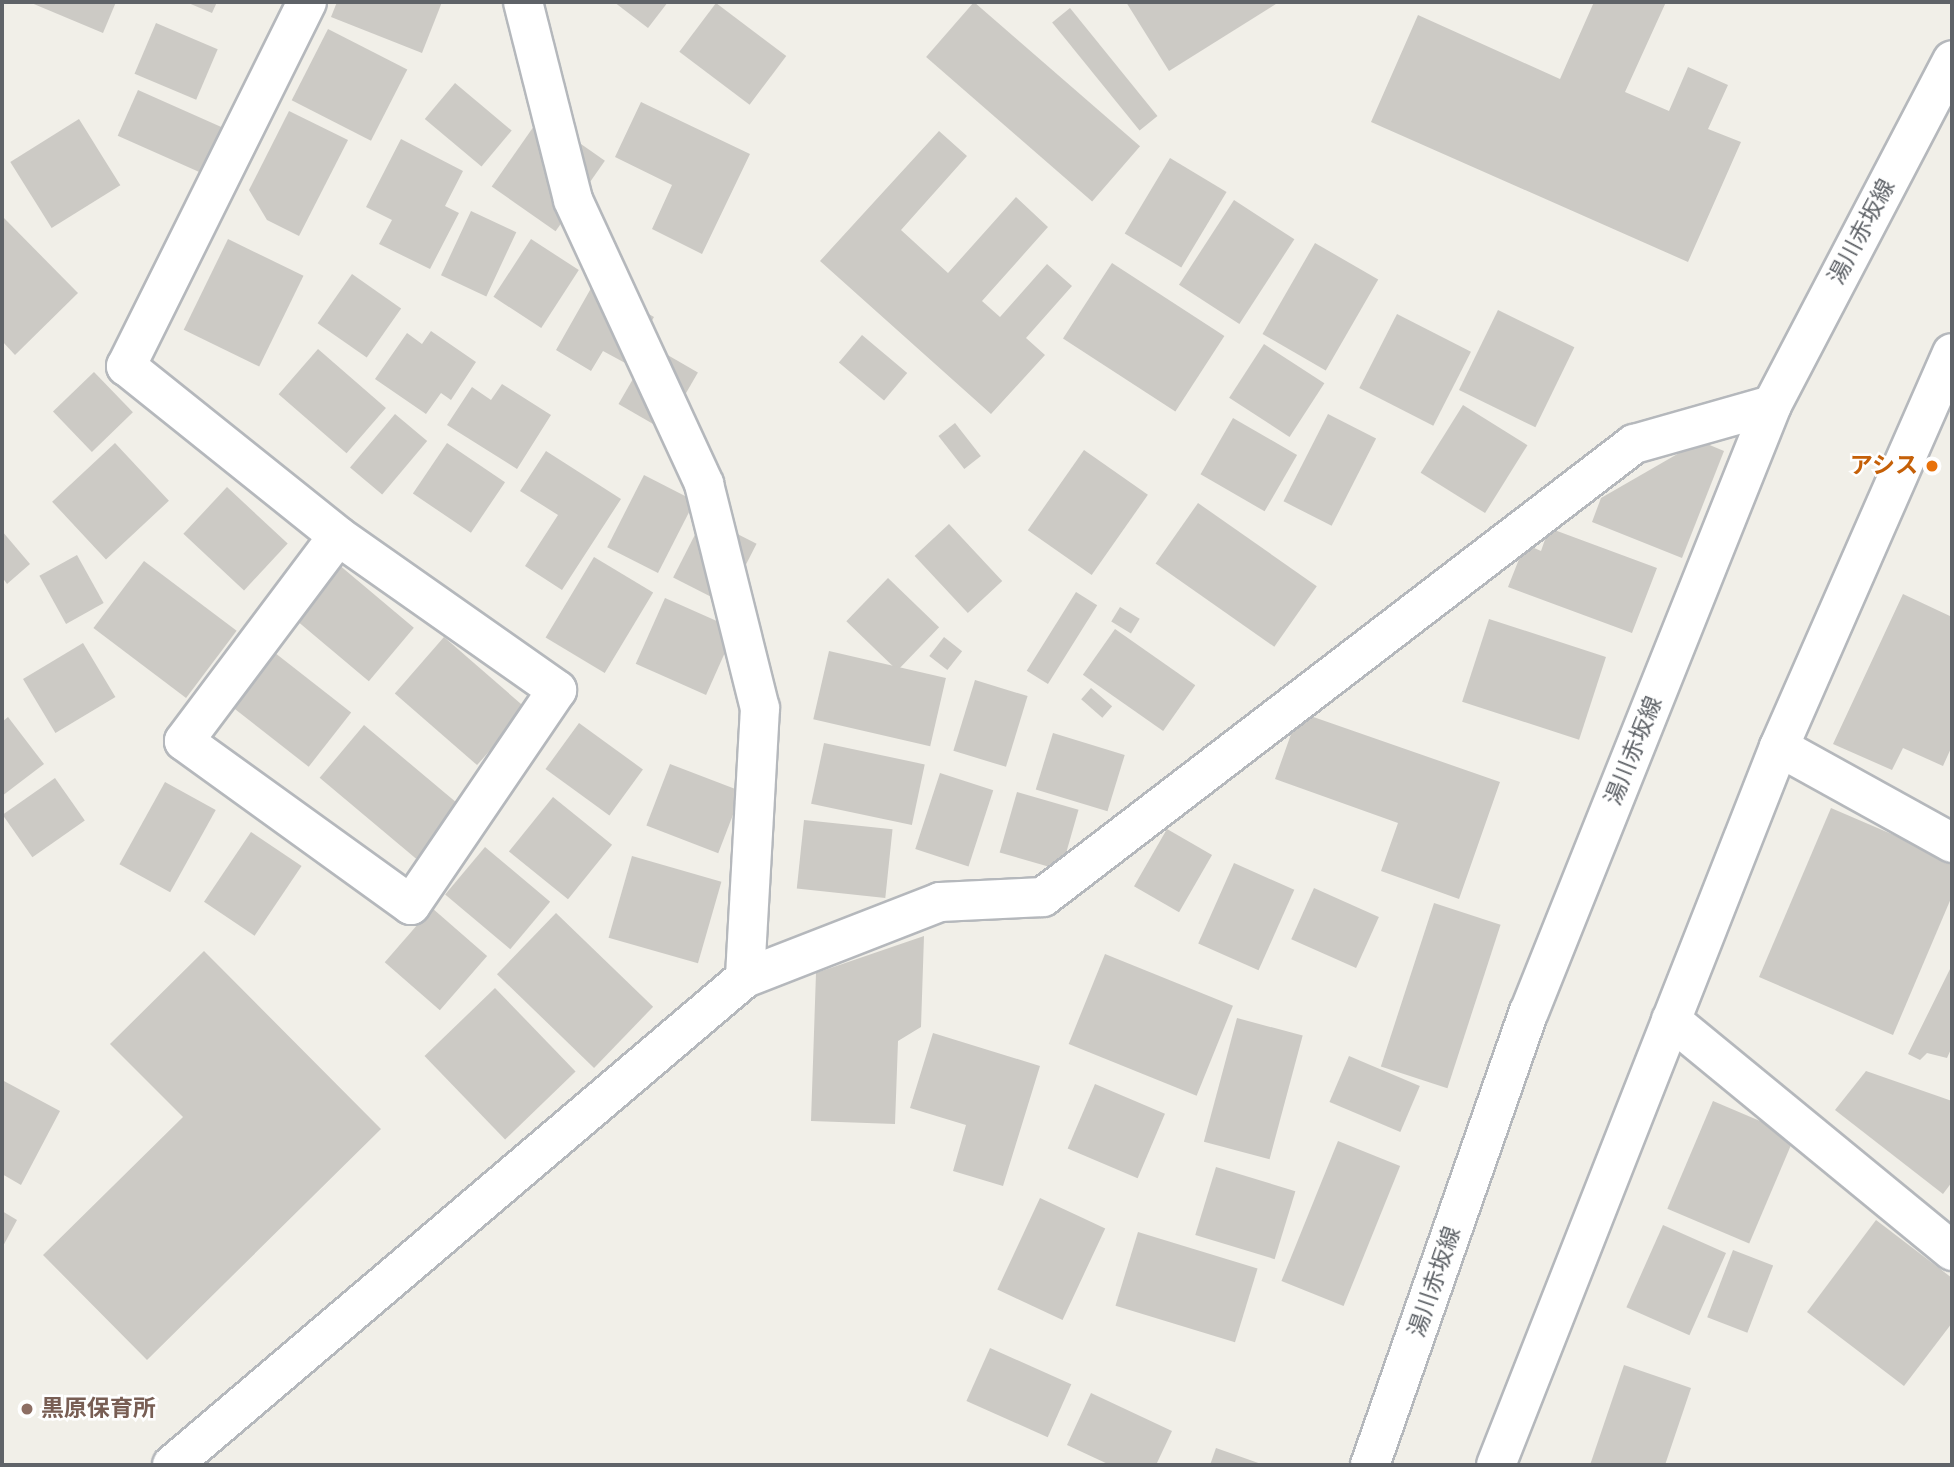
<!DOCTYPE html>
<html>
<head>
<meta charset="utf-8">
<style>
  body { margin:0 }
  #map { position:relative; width:1954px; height:1467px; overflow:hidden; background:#f1efe8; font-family:Roboto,"Noto Sans JP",sans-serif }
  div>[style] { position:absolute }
  .building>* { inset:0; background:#cccac5; transform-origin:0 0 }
  .roads { filter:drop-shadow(2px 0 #b5b8bc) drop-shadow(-2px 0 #b5b8bc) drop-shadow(0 2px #b5b8bc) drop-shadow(0 -2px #b5b8bc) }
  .street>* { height:38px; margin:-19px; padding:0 19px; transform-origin:19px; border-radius:19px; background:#fff }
  .secondary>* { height:38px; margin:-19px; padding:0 19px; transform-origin:19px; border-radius:19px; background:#fff }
  .dots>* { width:19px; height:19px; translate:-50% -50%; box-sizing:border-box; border:4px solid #fff; border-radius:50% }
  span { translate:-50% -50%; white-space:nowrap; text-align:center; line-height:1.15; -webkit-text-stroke:5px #fff; paint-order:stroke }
  .street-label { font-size:23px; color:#5f6368 }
  .food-label { font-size:23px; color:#c56008; font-weight:700 }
  .right { translate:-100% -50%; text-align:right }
  .education-label { font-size:23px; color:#785e54; font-weight:700 }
  .left { translate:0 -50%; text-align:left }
  .frame { position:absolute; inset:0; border:4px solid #5f6368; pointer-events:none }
</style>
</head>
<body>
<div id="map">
  <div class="building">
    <i style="clip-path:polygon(29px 2px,116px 2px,103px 33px)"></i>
    <i style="clip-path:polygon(186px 2px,217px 2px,212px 13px)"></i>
    <i style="clip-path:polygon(337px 2px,442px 2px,422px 53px,331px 17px)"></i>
    <i style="clip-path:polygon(614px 2px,668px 2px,648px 28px)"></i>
    <i style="left:974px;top:2px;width:220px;height:73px;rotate:41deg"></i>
    <i style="clip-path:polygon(1126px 2px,1279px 2px,1169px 71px)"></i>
    <i style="clip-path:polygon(1594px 2px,1666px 2px,1625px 92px,1669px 111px,1688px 67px,1728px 85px,1708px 129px,1741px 142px,1688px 262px,1371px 122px,1418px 15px,1560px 79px)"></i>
    <i style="left:716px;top:3px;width:88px;height:61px;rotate:37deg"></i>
    <i style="left:1070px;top:8px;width:139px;height:23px;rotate:51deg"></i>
    <i style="left:156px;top:23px;width:67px;height:55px;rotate:23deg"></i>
    <i style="left:328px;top:29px;width:89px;height:80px;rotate:27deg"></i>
    <i style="left:455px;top:83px;width:74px;height:47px;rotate:40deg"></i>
    <i style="left:138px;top:90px;width:93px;height:50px;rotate:24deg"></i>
    <i style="clip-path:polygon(641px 102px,750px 154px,702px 254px,652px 229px,672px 185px,615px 157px)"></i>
    <i style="clip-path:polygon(289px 111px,348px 140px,299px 236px,267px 220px,249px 190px)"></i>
    <i style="left:541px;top:116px;width:78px;height:86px;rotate:35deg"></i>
    <i style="left:79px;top:119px;width:78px;height:81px;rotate:58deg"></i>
    <i style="clip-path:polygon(939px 131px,967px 156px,901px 230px,948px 273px,1016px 197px,1048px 227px,982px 301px,1000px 317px,1047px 264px,1072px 286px,1026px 338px,1045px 355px,991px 414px,820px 261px)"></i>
    <i style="clip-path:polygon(401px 139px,463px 171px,445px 206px,459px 213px,430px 269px,379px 244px,392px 220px,366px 207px)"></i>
    <i style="left:1170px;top:158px;width:66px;height:88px;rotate:31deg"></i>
    <i style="left:1234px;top:200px;width:72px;height:101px;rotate:33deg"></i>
    <i style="left:471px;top:211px;width:50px;height:71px;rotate:25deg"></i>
    <i style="clip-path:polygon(2px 216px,78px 293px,15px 355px,2px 341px)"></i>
    <i style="left:228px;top:239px;width:84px;height:101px;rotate:26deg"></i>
    <i style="left:531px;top:239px;width:57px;height:69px;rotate:33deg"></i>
    <i style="left:1315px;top:243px;width:73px;height:105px;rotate:30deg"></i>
    <i style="left:1112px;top:263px;width:134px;height:90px;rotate:33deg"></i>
    <i style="left:352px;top:274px;width:60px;height:60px;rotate:35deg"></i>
    <i style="clip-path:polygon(594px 283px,654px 317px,627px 364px,603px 351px,591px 371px,556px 350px)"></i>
    <i style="left:1498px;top:310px;width:85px;height:89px;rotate:26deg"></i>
    <i style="left:1397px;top:314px;width:83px;height:83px;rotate:27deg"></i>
    <i style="clip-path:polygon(431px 331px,476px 362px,451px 400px,441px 393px,426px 414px,375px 379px,407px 333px,422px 344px)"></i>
    <i style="left:862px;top:335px;width:59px;height:36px;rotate:40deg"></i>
    <i style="left:1264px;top:344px;width:72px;height:64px;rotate:33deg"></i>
    <i style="left:652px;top:346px;width:53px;height:67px;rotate:30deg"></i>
    <i style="left:318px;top:349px;width:90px;height:60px;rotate:41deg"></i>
    <i style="left:94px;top:372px;width:56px;height:57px;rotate:46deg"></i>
    <i style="clip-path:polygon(502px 384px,551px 415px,517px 469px,447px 425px,472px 387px,491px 400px)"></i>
    <i style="left:1463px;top:405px;width:76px;height:80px;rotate:32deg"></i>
    <i style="left:395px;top:414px;width:42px;height:70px;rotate:40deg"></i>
    <i style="left:1328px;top:414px;width:54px;height:98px;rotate:27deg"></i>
    <i style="left:1233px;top:418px;width:74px;height:65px;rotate:30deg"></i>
    <i style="left:955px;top:423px;width:42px;height:21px;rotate:52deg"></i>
    <i style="clip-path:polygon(1700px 441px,1724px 451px,1682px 558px,1592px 522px,1601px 498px)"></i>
    <i style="left:115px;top:443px;width:79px;height:86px;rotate:47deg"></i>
    <i style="left:447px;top:443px;width:70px;height:61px;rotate:34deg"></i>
    <i style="left:1084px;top:450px;width:78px;height:98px;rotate:35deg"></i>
    <i style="clip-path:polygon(546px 451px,621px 499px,562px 590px,525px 566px,558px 515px,520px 491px)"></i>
    <i style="left:644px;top:475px;width:57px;height:81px;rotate:27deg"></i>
    <i style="left:227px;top:487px;width:83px;height:64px;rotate:43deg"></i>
    <i style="left:1198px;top:503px;width:145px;height:74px;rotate:35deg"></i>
    <i style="left:704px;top:517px;width:59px;height:68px;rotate:27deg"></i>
    <i style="left:949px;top:524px;width:78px;height:47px;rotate:47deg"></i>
    <i style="clip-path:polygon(1549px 528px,1657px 568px,1632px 633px,1508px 587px,1525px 544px,1541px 551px)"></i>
    <i style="clip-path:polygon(2px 531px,30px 564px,7px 584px,2px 577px)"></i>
    <i style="left:77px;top:555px;width:55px;height:43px;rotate:61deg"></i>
    <i style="left:594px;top:557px;width:69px;height:94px;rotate:31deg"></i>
    <i style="left:144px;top:561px;width:116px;height:84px;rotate:37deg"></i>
    <i style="left:338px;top:564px;width:99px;height:70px;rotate:40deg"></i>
    <i style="left:888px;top:578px;width:71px;height:60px;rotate:44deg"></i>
    <i style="left:1076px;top:592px;width:25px;height:93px;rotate:32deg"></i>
    <i style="clip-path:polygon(1903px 594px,1952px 617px,1952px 746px,1943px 766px,1903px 748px,1892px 770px,1833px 744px)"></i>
    <i style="left:665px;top:598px;width:77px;height:72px;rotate:24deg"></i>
    <i style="left:1120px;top:607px;width:23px;height:17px;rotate:31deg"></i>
    <i style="left:1489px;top:619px;width:123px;height:87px;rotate:18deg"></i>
    <i style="left:1115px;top:629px;width:98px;height:56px;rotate:35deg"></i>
    <i style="left:444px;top:637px;width:109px;height:75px;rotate:41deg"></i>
    <i style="left:944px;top:637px;width:23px;height:24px;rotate:38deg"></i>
    <i style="left:83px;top:643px;width:63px;height:70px;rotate:59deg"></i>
    <i style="left:270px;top:649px;width:103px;height:69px;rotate:38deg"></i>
    <i style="left:829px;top:651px;width:120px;height:70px;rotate:13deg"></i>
    <i style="left:975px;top:680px;width:55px;height:74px;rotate:17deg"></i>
    <i style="left:1091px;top:688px;width:28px;height:15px;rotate:41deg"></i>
    <i style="clip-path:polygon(1299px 712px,1500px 782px,1459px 899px,1381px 871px,1398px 823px,1275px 779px)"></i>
    <i style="clip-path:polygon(8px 717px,44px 764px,2px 796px,2px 722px)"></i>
    <i style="left:579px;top:723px;width:79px;height:57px;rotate:36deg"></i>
    <i style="left:364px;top:725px;width:126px;height:69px;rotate:40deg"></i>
    <i style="left:1053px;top:733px;width:75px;height:59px;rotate:17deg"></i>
    <i style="left:824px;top:743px;width:103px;height:62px;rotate:12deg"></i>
    <i style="left:670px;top:764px;width:77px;height:66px;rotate:21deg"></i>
    <i style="left:940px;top:773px;width:56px;height:80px;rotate:18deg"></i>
    <i style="left:55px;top:778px;width:52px;height:64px;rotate:55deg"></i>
    <i style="left:165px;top:782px;width:58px;height:94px;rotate:29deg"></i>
    <i style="left:1017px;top:792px;width:64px;height:63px;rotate:16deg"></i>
    <i style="left:553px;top:797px;width:76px;height:70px;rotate:39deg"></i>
    <i style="clip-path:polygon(1831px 808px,1952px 860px,1952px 896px,1893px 1035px,1759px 977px)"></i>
    <i style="left:804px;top:820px;width:89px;height:69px;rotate:6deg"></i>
    <i style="left:1167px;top:829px;width:52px;height:66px;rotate:30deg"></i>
    <i style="left:251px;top:832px;width:61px;height:84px;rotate:34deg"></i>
    <i style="left:485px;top:847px;width:85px;height:62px;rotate:40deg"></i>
    <i style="left:632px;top:856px;width:93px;height:85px;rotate:16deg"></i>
    <i style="left:1234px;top:863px;width:66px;height:88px;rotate:24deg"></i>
    <i style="left:1314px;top:888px;width:71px;height:56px;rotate:24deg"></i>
    <i style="left:1434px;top:903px;width:70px;height:172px;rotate:18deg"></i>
    <i style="left:432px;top:908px;width:73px;height:72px;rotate:41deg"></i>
    <i style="left:556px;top:913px;width:135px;height:85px;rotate:44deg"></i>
    <i style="clip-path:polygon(924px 936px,921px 1027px,898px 1041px,895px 1124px,811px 1121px,816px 973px)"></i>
    <i style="clip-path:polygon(204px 951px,381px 1129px,147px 1360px,43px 1255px,183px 1117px,110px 1044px)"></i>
    <i style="left:1105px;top:954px;width:138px;height:97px;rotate:22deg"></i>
    <i style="clip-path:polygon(1952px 965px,1952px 1047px,1947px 1058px,1927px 1053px,1920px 1060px,1908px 1054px)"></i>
    <i style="left:495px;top:988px;width:116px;height:98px;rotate:46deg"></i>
    <i style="left:1237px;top:1018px;width:68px;height:128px;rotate:15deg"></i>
    <i style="clip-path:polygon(933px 1033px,1040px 1066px,1003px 1186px,953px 1171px,966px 1125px,910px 1108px)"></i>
    <i style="left:1349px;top:1056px;width:77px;height:50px;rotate:23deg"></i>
    <i style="clip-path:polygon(1866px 1071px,1952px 1101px,1952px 1182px,1943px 1194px,1835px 1110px)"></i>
    <i style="clip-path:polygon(2px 1080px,60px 1111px,21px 1185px,2px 1174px)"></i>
    <i style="left:1095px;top:1084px;width:76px;height:70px;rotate:23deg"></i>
    <i style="left:1713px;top:1101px;width:89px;height:117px;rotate:23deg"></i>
    <i style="left:1338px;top:1141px;width:67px;height:151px;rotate:22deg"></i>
    <i style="left:1216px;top:1167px;width:83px;height:71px;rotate:17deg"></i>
    <i style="left:1040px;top:1198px;width:72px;height:101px;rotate:25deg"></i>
    <i style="clip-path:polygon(2px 1211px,17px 1220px,2px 1248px)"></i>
    <i style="clip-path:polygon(1876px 1220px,1952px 1278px,1952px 1323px,1904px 1386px,1807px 1312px)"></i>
    <i style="left:1663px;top:1225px;width:69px;height:90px;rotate:24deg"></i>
    <i style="left:1138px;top:1232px;width:125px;height:77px;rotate:17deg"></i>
    <i style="left:1733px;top:1250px;width:43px;height:72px;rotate:21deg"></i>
    <i style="left:990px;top:1348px;width:89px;height:58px;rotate:24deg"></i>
    <i style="clip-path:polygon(1624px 1365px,1691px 1388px,1665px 1465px,1590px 1465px)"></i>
    <i style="clip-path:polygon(1091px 1393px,1172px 1431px,1156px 1465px,1110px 1465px,1067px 1445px)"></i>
    <i style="clip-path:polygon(1216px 1448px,1264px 1465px,1210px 1465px)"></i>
  </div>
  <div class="roads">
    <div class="street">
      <i style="left:307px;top:2px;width:407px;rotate:116.4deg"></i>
      <i style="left:126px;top:366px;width:272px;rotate:38.7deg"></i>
      <i style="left:338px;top:536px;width:268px;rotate:35.1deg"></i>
      <i style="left:557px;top:690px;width:260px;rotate:124.2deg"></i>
      <i style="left:411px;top:905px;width:280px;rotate:-144.2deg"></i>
      <i style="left:184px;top:741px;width:256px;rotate:-53.1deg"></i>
      <i style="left:523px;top:2px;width:204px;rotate:75.8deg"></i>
      <i style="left:573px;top:200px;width:313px;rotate:65.2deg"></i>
      <i style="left:704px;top:484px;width:231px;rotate:76deg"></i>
      <i style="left:760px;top:708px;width:270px;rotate:93.2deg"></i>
      <i style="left:1779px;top:747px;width:198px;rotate:29deg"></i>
      <i style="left:1671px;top:1020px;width:364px;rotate:39.4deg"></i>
      <i style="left:172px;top:1465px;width:752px;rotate:-40.36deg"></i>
      <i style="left:745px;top:978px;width:209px;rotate:-21.3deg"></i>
      <i style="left:940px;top:902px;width:103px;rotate:-2.8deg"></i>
      <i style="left:1043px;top:897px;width:745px;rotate:-37.47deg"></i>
      <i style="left:1634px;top:444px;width:143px;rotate:-15.8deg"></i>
    </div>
    <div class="secondary">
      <i style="left:1370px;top:1465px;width:480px;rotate:-70.7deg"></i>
      <i style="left:1529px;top:1012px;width:654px;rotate:-68.18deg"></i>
      <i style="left:1772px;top:405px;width:389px;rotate:-62.4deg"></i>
      <i style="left:1496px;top:1465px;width:772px;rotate:-68.49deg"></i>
      <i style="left:1779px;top:747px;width:430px;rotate:-66.3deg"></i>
    </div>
  </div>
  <div class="dots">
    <i style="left:1932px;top:466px;background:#e8710a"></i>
    <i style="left:27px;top:1409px;background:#8d6e63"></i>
  </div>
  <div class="street-label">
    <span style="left:1862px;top:232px;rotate:-62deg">湯川赤坂線</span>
    <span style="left:1634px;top:751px;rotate:-68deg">湯川赤坂線</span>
    <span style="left:1435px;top:1282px;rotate:-71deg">湯川赤坂線</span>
  </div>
  <div class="food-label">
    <span class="right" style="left:1918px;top:466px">アシス</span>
  </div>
  <div class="education-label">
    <span class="left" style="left:41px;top:1409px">黒原保育所</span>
  </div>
  <div class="frame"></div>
</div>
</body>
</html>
